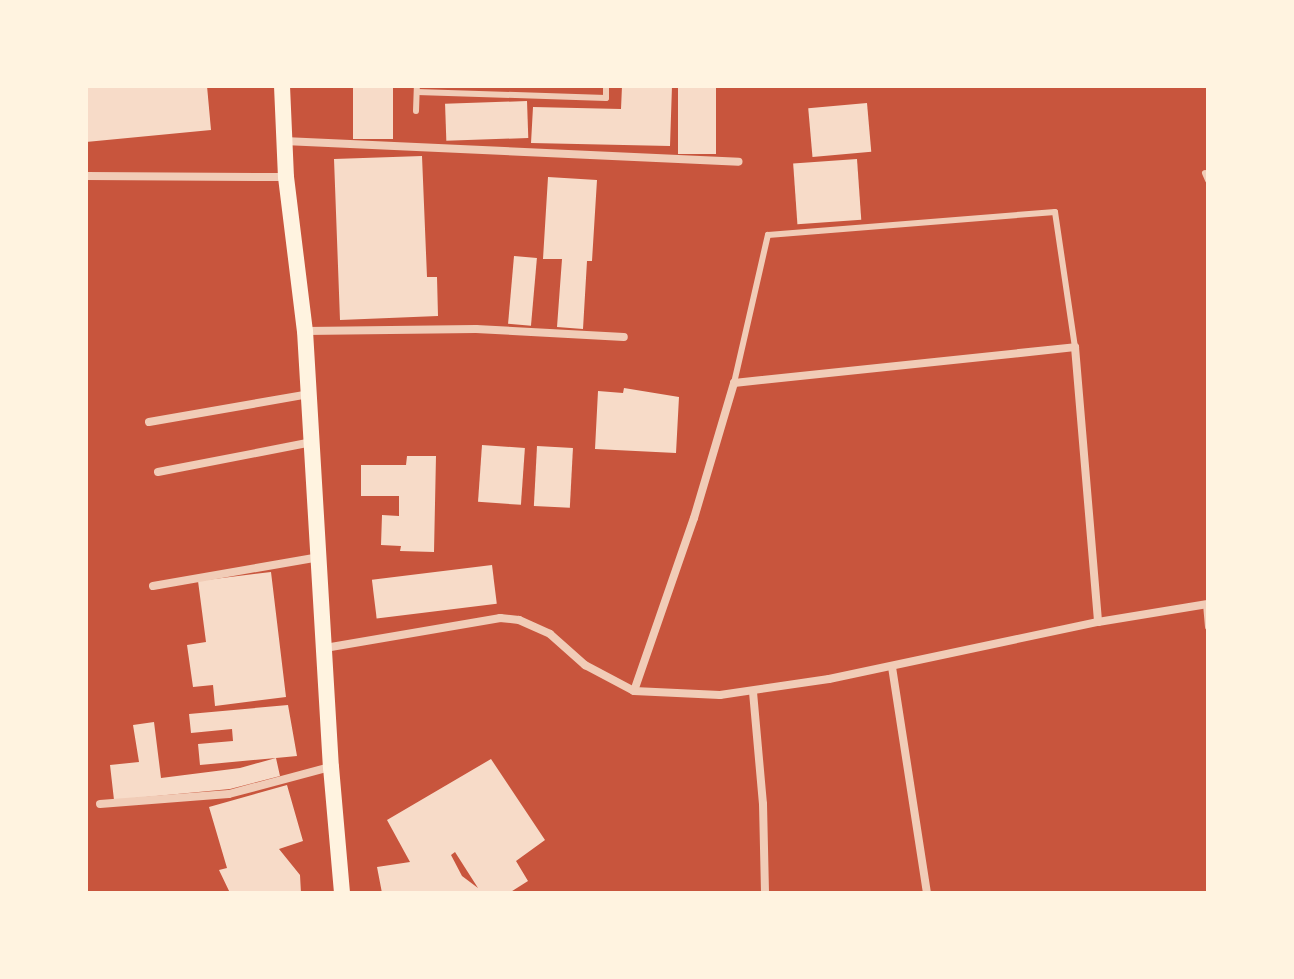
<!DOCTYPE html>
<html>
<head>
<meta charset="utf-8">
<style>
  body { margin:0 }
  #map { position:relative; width:1294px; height:979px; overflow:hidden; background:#c8553d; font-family:"Nunito Sans",sans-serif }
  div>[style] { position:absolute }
  .building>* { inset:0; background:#f7dbc8; transform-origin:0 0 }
  .service>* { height:6px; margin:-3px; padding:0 3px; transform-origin:3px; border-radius:3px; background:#f1ccb7 }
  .minor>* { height:8px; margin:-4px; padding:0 4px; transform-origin:4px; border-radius:4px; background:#f1ccb7 }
  .secondary>* { height:16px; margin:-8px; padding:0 8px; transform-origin:8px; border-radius:8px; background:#fff3e0 }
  span { translate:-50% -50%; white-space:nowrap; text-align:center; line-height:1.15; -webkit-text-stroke:8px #fff3e0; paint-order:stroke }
  .frame { position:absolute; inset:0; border:88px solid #fff3e0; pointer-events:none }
</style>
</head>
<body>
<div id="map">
  <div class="building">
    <i style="clip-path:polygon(86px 86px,207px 86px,211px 130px,86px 142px)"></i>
    <i style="left:353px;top:86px;width:40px;height:53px"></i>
    <i style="clip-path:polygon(622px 86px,672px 86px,670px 146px,531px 143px,533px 107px,621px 109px)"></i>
    <i style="left:678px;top:86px;width:38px;height:68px"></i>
    <i style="left:527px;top:101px;width:37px;height:82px;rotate:88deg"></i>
    <i style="left:867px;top:103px;width:49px;height:59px;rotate:85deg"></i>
    <i style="clip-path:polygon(422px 156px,427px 277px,437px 277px,438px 316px,340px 320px,334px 159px)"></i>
    <i style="left:857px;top:159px;width:61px;height:64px;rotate:86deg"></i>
    <i style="clip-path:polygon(548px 177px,597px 180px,592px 261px,587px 261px,583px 329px,557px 327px,562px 259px,543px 259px)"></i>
    <i style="left:514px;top:256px;width:23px;height:68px;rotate:5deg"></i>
    <i style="clip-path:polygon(624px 388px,679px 397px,676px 453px,595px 449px,598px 391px,623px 393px)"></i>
    <i style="left:482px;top:445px;width:43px;height:57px;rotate:4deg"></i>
    <i style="left:537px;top:446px;width:36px;height:60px;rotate:3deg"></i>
    <i style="clip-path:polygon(407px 456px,436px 456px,434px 552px,400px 551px,401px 546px,381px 545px,382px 515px,399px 516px,399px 496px,361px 496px,361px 465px,406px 465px)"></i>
    <i style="left:492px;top:565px;width:39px;height:121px;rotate:83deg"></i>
    <i style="clip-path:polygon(271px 572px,286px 697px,215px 706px,213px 685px,193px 687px,187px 645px,206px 642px,198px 581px)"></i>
    <i style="clip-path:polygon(288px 705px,297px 756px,276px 758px,280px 776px,230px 789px,114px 800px,110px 765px,139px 762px,133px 725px,154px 722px,161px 778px,240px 768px,276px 758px,200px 765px,198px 744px,233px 741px,232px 729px,191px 733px,189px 714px)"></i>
    <i style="clip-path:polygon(evenodd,491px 759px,545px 840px,516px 861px,528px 881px,509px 893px,382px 893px,377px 867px,410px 862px,387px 820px,491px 759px,455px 852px,478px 888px,462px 876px,451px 855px,455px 852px)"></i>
    <i style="clip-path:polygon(287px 785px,303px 841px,279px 849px,300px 875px,301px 893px,230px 893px,219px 870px,227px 868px,209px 807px)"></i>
  </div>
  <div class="service">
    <i style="left:417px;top:92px;width:189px;rotate:1.8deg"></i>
    <i style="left:606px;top:98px;width:12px;rotate:-90deg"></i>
    <i style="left:416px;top:111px;width:25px;rotate:-88deg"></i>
    <i style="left:1205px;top:173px;width:8px;rotate:67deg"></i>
    <i style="left:734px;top:383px;width:152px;rotate:-77.1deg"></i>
    <i style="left:768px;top:235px;width:288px;rotate:-4.6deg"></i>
    <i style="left:1055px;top:212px;width:136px;rotate:81.6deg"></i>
    <i style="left:1206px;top:604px;width:23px;rotate:85deg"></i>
  </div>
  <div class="minor">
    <i style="left:284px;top:141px;width:455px;rotate:2.6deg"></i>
    <i style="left:86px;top:176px;width:200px;rotate:0.3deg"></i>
    <i style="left:305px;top:331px;width:171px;rotate:-0.7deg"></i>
    <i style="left:476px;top:329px;width:148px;rotate:3.1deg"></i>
    <i style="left:149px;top:422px;width:162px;rotate:-9.9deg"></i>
    <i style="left:158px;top:472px;width:157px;rotate:-11deg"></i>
    <i style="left:153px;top:586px;width:169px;rotate:-9.9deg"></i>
    <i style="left:325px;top:648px;width:178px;rotate:-9.7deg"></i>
    <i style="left:500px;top:618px;width:19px;rotate:6deg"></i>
    <i style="left:519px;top:620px;width:34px;rotate:24deg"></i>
    <i style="left:550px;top:634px;width:47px;rotate:41.5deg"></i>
    <i style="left:585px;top:665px;width:55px;rotate:28deg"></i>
    <i style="left:634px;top:691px;width:86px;rotate:2.7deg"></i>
    <i style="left:720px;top:695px;width:110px;rotate:-8.4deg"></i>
    <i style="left:829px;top:679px;width:275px;rotate:-12deg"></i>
    <i style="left:1098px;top:622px;width:111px;rotate:-9.3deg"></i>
    <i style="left:892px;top:667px;width:229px;rotate:81.2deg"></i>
    <i style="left:634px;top:691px;width:183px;rotate:-70.9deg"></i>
    <i style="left:694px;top:518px;width:141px;rotate:-73.5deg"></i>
    <i style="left:734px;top:383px;width:343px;rotate:-6deg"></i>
    <i style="left:1075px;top:347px;width:276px;rotate:85.2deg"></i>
    <i style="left:753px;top:692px;width:112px;rotate:84.9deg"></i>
    <i style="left:763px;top:804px;width:89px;rotate:88.7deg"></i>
    <i style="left:100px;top:804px;width:129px;rotate:-4.4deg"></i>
    <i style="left:229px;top:794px;width:105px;rotate:-15deg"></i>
  </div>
  <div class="secondary">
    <i style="left:282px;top:86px;width:91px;rotate:87.5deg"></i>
    <i style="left:286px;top:177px;width:155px;rotate:83deg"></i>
    <i style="left:305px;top:331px;width:437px;rotate:86.6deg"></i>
    <i style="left:331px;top:767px;width:126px;rotate:85deg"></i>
  </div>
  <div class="frame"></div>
</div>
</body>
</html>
